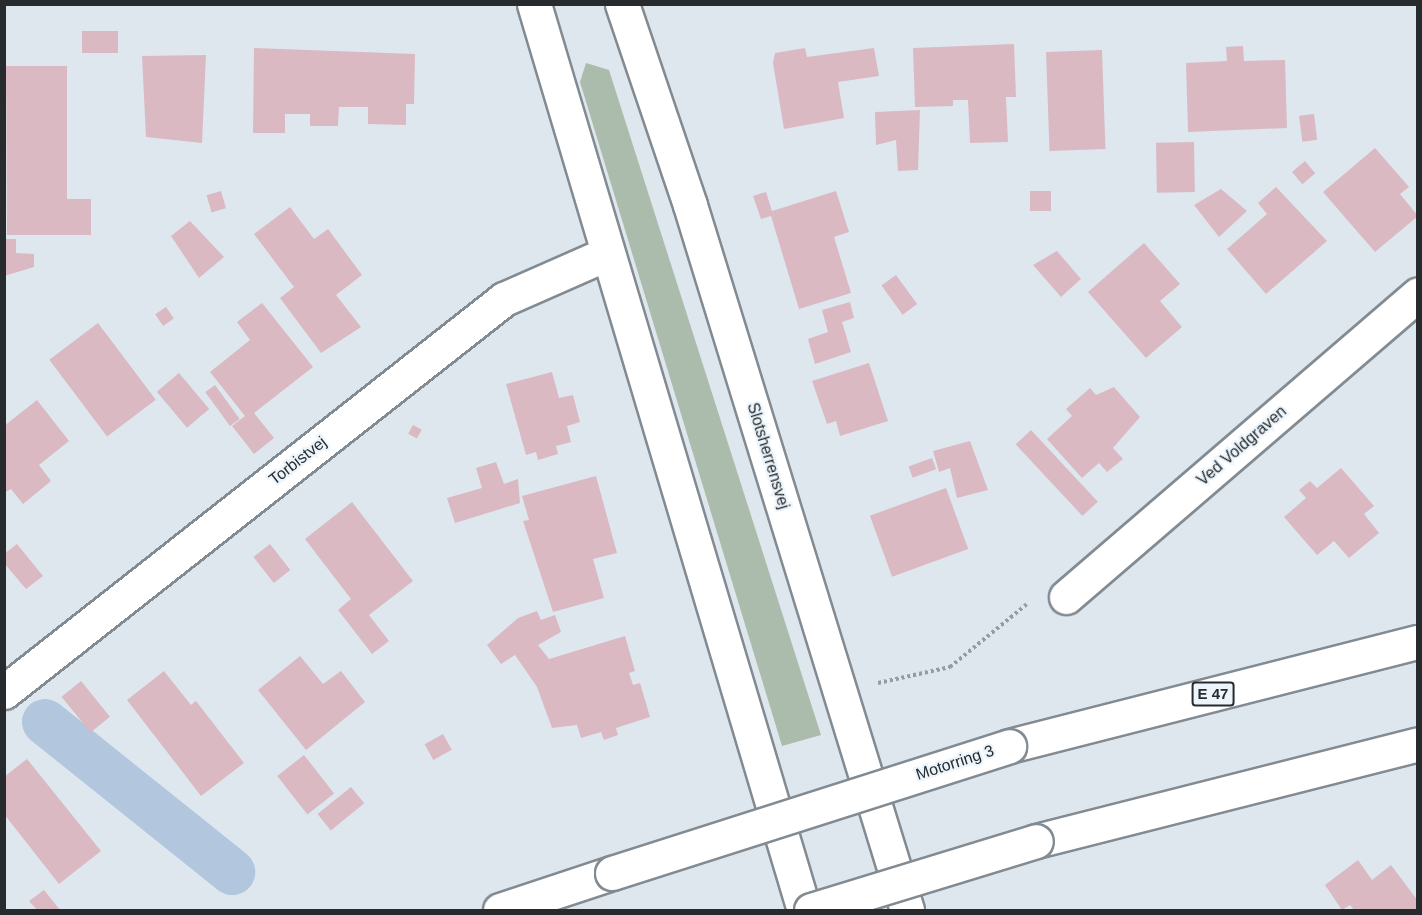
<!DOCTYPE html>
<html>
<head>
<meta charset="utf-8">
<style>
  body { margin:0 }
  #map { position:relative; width:1422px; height:915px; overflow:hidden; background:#dee7ee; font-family:Helvetica,sans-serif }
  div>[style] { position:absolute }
  .green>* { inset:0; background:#abbbac }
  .canal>* { height:46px; margin:-23px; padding:0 23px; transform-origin:23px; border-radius:23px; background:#b2c6de }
  .building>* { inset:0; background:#dab9c3; transform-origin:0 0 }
  .path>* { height:4px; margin-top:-2px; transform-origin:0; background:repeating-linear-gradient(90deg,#959ca1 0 3px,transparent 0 6px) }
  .roads { filter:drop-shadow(2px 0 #838b92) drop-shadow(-2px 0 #838b92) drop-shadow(0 2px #838b92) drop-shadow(0 -2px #838b92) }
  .minor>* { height:33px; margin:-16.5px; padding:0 16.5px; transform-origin:16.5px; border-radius:16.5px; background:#fff }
  .tertiary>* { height:33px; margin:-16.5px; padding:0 16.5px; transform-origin:16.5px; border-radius:16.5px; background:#fff }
  .motorway>* { height:33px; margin:-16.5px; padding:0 16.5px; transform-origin:16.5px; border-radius:16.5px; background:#fff }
  .bridges { filter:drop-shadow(2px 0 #838b92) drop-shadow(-2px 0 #838b92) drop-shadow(0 2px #838b92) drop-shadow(0 -2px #838b92) }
  .motorway-bridge>* { height:33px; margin:-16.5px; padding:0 16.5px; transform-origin:16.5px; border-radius:16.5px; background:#fff }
  span { translate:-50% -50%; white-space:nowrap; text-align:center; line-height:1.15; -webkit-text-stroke:4.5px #ecf5fc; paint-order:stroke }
  .shield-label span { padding:2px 4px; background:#ecf5fc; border:2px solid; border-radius:4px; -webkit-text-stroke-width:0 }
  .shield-label { font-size:15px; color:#272b2d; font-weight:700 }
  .street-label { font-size:16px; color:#272b2d }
  .frame { position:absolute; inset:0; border:6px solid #272b2d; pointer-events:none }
</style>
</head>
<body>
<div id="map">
  <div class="green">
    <i style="clip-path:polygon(586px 63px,609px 70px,821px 735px,782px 746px,580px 82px)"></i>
  </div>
  <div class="canal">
    <i style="left:45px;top:722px;width:240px;rotate:38.7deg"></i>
  </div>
  <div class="building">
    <i style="left:82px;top:31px;width:36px;height:22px"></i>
    <i style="clip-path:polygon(1014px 44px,1016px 97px,1006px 97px,1008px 142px,970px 143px,968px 100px,953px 100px,953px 106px,915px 107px,913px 48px)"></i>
    <i style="clip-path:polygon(1243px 46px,1244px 61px,1285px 60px,1287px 128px,1188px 132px,1186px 63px,1227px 61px,1226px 47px)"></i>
    <i style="clip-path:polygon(254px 48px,415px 54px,414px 104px,406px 104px,406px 125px,368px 124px,368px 107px,339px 107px,338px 126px,310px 126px,310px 114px,285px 114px,285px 133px,253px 133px)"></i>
    <i style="clip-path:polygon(805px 48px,807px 57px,874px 48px,879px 76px,838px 82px,844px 118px,784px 129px,773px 63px,775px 53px)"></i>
    <i style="left:1102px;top:50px;width:99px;height:56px;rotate:88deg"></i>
    <i style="clip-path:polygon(206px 55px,202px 143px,146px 137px,142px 56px)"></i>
    <i style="clip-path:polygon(6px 66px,67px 66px,67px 199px,91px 199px,91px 235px,7px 235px)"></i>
    <i style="clip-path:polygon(920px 110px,918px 170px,898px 171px,896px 140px,876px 145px,875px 112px)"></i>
    <i style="left:1314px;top:114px;width:26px;height:15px;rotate:83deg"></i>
    <i style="left:1194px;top:142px;width:50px;height:38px;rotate:89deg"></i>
    <i style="clip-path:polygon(1375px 148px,1409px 187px,1400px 194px,1418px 216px,1375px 252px,1323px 192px)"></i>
    <i style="left:1305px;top:161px;width:16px;height:17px;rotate:50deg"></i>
    <i style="clip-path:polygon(1276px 187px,1327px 241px,1266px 294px,1227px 249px,1267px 214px,1258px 203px)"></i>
    <i style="clip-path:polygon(1221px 189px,1247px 211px,1219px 237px,1194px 205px)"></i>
    <i style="left:221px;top:191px;width:18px;height:15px;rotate:74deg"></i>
    <i style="clip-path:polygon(836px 191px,849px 232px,834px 237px,851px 293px,799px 309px,771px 216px,761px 219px,753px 196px,766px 192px,772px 211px)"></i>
    <i style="left:1051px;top:191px;width:20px;height:21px;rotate:90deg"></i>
    <i style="clip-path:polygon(290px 207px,314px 239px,328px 229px,362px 275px,336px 295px,361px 327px,321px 353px,280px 298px,294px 287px,254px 234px)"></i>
    <i style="clip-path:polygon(190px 221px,224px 257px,199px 278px,171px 236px)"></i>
    <i style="clip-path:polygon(4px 239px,16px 239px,16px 253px,34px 254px,34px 267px,4px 276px)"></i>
    <i style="clip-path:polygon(1144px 243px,1180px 284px,1160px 301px,1182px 327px,1146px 358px,1088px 292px)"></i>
    <i style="clip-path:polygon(1057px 251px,1081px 279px,1061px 297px,1033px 265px)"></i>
    <i style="left:896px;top:275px;width:36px;height:18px;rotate:54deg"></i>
    <i style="clip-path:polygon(850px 302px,854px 318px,842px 322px,851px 352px,815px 364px,808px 339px,828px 332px,822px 310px)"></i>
    <i style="clip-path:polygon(262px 303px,313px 367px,254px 413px,274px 438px,254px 454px,232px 426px,245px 416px,210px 372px,250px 340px,237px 322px)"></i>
    <i style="left:166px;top:307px;width:14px;height:13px;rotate:56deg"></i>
    <i style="left:98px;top:323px;width:96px;height:61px;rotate:53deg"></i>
    <i style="clip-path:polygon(869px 363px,888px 421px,840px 436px,836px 421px,827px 424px,812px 381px)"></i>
    <i style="clip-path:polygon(552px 372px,559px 398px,573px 395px,580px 422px,567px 426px,571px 442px,556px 446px,558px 454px,538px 460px,536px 452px,526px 455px,506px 384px)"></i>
    <i style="left:179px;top:373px;width:47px;height:29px;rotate:50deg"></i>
    <i style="left:215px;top:385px;width:42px;height:12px;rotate:54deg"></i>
    <i style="clip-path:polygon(1114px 387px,1140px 417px,1113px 448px,1123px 459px,1107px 472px,1099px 463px,1082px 478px,1047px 439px,1072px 416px,1066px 409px,1090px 388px,1096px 395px)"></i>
    <i style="clip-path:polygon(37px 400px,69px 441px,39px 465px,51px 481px,23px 504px,11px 489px,4px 493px,4px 426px)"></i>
    <i style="left:413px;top:425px;width:10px;height:10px;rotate:29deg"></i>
    <i style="left:1031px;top:430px;width:98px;height:21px;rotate:47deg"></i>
    <i style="clip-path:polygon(970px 441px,988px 490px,957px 498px,950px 468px,939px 472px,933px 451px)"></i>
    <i style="left:932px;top:458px;width:12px;height:25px;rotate:70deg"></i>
    <i style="clip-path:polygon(496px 462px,504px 484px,518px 479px,520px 503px,455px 523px,447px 498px,482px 488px,476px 468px)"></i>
    <i style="clip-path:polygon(1341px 468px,1374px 506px,1364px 514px,1379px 533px,1349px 558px,1334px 541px,1317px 555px,1284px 517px,1306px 498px,1299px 490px,1310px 481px,1317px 488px)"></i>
    <i style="clip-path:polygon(596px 476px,617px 553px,593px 559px,604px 598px,553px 612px,523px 521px,529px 520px,522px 496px)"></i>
    <i style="left:946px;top:488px;width:65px;height:81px;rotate:70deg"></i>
    <i style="clip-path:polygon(352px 502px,413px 581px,369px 615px,389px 641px,372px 654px,338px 610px,351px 599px,305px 539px)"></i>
    <i style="clip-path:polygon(17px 544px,43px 576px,26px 589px,4px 563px,4px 554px)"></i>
    <i style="left:270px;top:544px;width:33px;height:21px;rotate:52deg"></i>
    <i style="clip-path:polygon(537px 611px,541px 620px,555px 615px,561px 632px,538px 645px,549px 659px,625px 636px,635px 671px,629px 673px,633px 685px,640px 683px,650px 717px,616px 728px,618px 735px,604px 740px,601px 732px,581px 738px,577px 725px,552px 728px,537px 687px,515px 655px,501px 664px,487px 645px,518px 618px)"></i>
    <i style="clip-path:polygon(300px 656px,323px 684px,341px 671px,365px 702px,306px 750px,258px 690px)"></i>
    <i style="clip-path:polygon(164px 671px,191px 705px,196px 701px,244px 763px,201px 796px,127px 700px)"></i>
    <i style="left:81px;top:681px;width:46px;height:25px;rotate:51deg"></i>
    <i style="left:443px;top:734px;width:18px;height:21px;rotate:61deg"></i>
    <i style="left:304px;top:755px;width:49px;height:34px;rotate:52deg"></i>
    <i style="clip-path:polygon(27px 759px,101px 851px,59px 884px,4px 814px,4px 777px)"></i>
    <i style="left:351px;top:787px;width:21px;height:43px;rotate:51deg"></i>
    <i style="clip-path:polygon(1358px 860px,1372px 880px,1391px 865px,1418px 901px,1418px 910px,1354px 910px,1350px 905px,1342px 910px,1325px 885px)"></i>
    <i style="clip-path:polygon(44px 890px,60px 910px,37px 910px,29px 901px)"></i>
  </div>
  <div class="path">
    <i style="left:878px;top:683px;width:74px;rotate:-12.5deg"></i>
    <i style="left:950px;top:667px;width:99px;rotate:-39.3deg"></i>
  </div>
  <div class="roads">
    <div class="minor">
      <i style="left:1066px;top:597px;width:464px;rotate:-40.7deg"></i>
      <i style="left:4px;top:692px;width:636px;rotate:-38.17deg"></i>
      <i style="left:504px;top:299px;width:111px;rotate:-23.8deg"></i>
    </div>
    <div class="tertiary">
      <i style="left:534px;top:4px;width:945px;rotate:73.41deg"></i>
      <i style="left:622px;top:4px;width:212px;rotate:71.3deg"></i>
      <i style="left:690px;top:205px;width:738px;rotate:72.89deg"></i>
    </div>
    <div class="motorway">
      <i style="left:1009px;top:746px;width:422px;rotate:-14.3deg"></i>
      <i style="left:1036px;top:841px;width:394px;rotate:-14.2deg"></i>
      <i style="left:500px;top:910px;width:118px;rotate:-18.3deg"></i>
    </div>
  </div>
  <div class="bridges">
    <div class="motorway-bridge">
      <i style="left:612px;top:873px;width:417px;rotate:-17.7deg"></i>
      <i style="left:811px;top:910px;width:235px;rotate:-17deg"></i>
    </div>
  </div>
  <div class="shield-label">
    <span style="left:1213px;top:694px">E 47</span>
  </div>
  <div class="street-label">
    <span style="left:1242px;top:446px;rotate:-41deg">Ved Voldgraven</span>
    <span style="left:768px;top:456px;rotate:73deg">Slotsherrensvej</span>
    <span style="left:298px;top:461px;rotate:-38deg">Torbistvej</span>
    <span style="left:955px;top:763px;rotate:-18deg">Motorring 3</span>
  </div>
  <div class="frame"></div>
</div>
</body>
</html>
